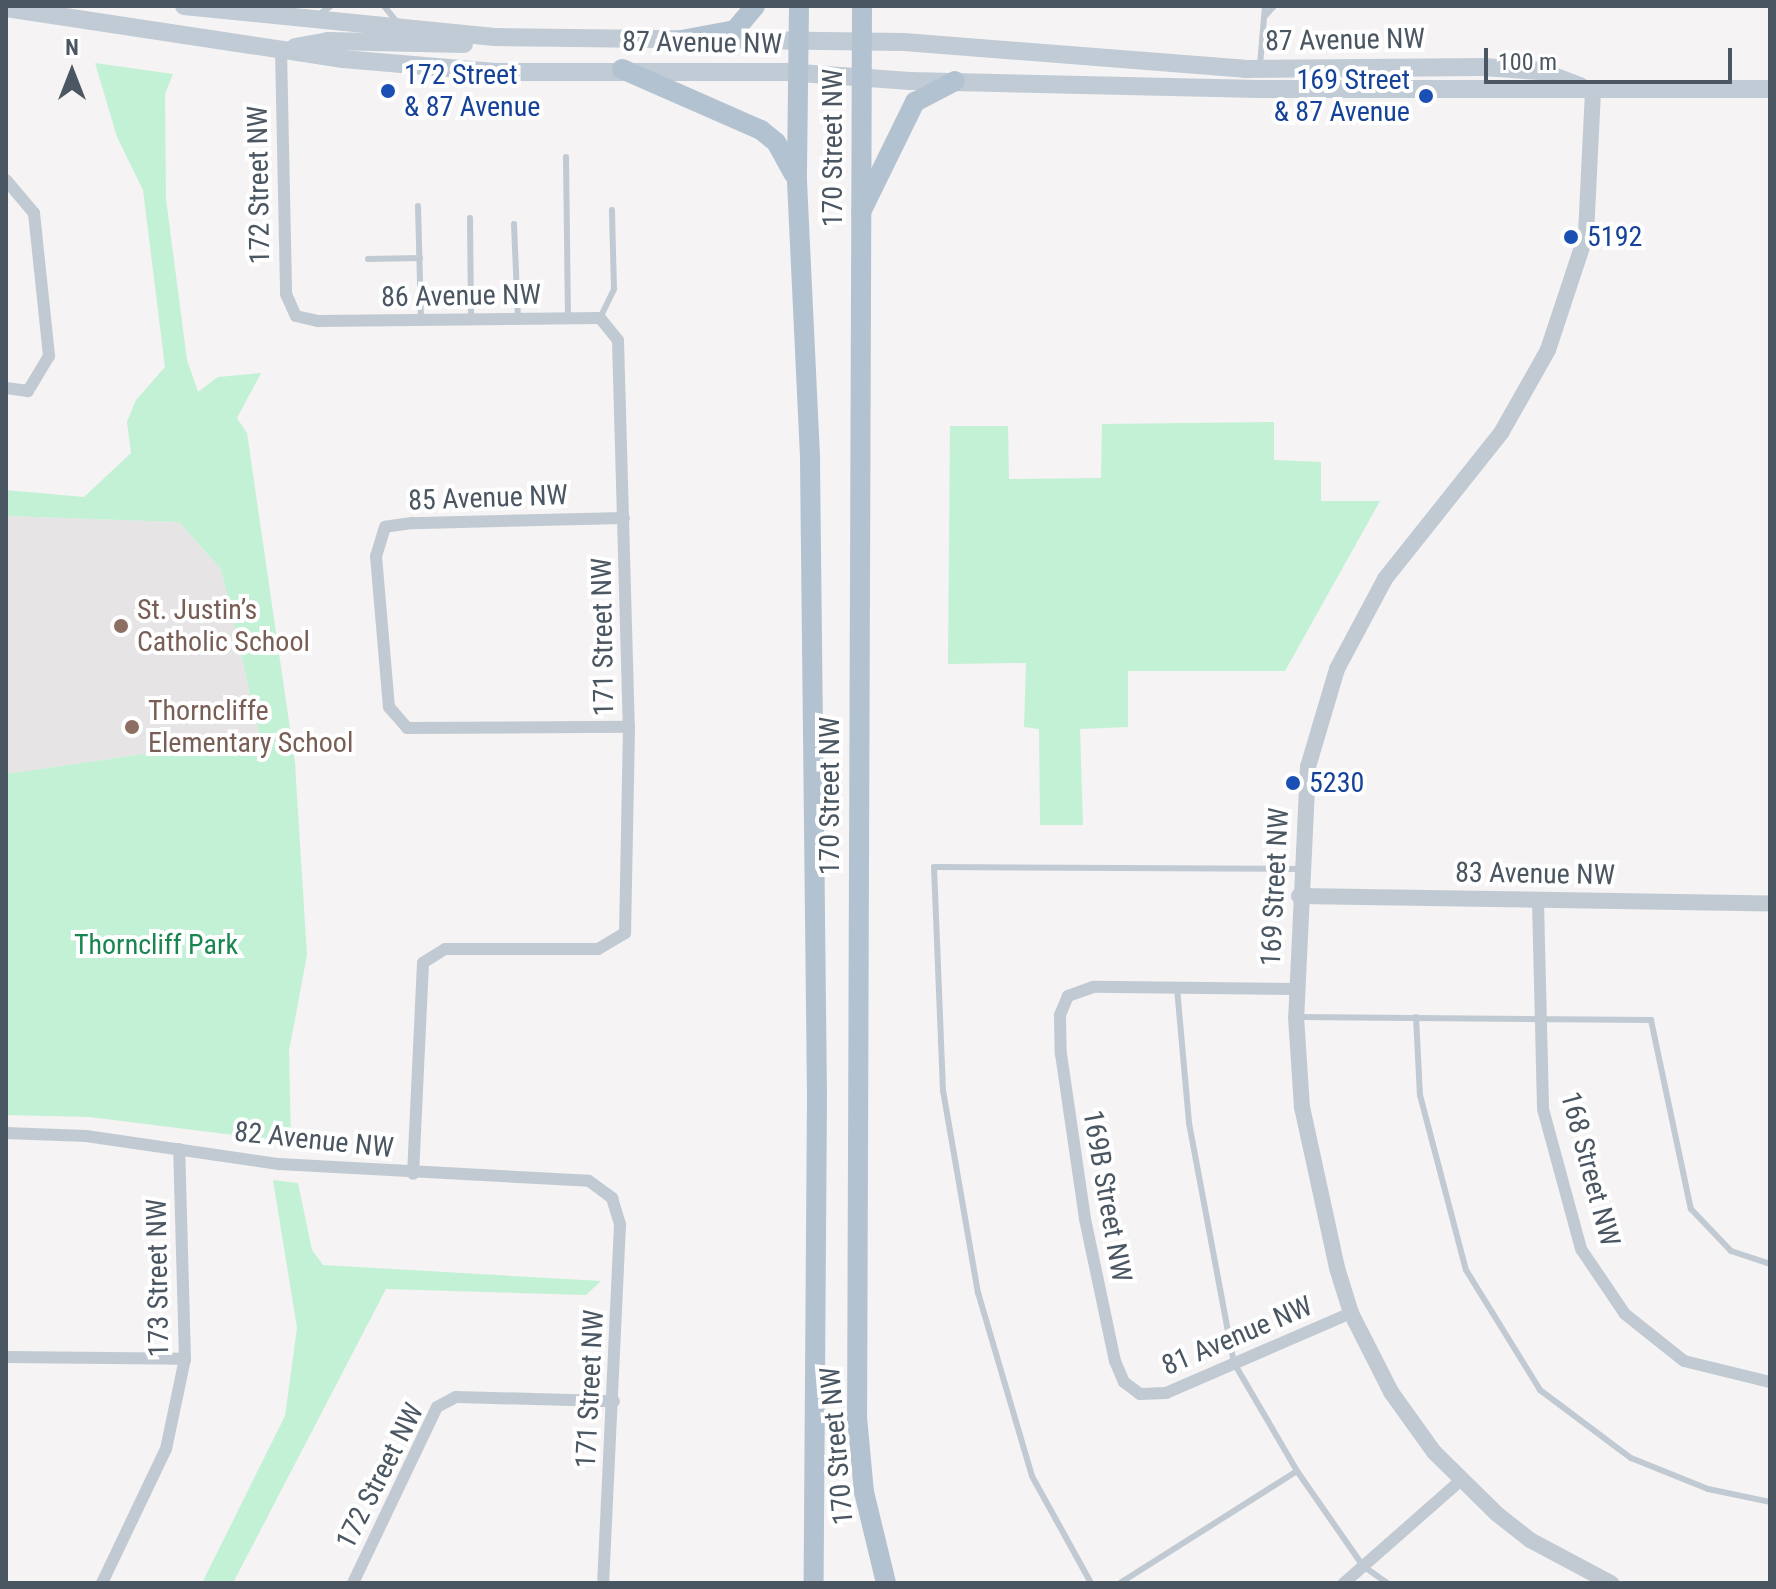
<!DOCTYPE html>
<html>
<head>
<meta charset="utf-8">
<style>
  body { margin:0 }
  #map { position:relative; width:1776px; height:1589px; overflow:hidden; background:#f5f3f3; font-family:"Roboto Condensed",sans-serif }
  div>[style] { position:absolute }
  .education>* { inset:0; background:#e6e4e5 }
  .green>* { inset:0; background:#c3f1d5 }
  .service>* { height:6px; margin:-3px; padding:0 3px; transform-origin:3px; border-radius:3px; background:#c1cad2 }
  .minor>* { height:12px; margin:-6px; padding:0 6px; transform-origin:6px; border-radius:6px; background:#c1cad2 }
  .tertiary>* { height:16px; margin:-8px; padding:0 8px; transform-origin:8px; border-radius:8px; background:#c1cad2 }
  .secondary>* { height:18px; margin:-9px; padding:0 9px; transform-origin:9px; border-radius:9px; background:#c1cbd6 }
  .primary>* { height:20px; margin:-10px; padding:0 10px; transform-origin:10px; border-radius:10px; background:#b3c2d1 }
  .dots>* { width:22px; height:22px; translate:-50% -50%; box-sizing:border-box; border:4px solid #fff; border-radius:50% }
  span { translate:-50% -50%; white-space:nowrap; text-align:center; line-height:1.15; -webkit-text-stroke:8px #fff; paint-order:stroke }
  .street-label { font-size:28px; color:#4a5661 }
  .transit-label { font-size:28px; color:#164399 }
  .left { translate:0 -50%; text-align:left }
  .right { translate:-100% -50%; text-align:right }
  .education-label { font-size:28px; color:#785e54 }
  .park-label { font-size:28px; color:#17864f }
  .frame { position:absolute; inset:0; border:8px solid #4a5661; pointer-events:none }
  .north { position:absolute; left:32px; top:32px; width:80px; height:80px; -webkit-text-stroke:6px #fff; paint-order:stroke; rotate:0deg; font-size:22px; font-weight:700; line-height:32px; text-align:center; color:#4a5661 }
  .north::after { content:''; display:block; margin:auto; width:28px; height:36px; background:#4a5661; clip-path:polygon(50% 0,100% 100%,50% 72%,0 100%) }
  .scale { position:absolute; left:1484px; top:48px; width:248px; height:36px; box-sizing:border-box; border:4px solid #4a5661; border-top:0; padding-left:10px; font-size:24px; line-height:28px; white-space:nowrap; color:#4a5661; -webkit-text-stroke:6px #fff; paint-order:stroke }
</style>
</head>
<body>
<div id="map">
  <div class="education">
    <i style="clip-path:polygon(6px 516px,179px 522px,221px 569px,260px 737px,6px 774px)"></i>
  </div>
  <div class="green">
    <i style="clip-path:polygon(95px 63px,173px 74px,165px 94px,166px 199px,187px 360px,198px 392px,218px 377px,261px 373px,237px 418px,247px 433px,295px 763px,307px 955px,289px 1051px,291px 1142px,90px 1117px,6px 1115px,6px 774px,260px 737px,221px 569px,179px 522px,6px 516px,6px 490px,84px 497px,131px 453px,127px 422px,136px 400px,165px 367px,143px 190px,117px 137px)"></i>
    <i style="clip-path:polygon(1274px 422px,1274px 460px,1321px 462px,1321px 501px,1380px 501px,1285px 671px,1128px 671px,1128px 727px,1080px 729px,1083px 825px,1040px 825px,1039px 729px,1024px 727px,1026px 663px,948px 664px,950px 426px,1008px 426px,1009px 479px,1101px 478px,1102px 424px)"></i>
    <i style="clip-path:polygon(273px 1180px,298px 1183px,312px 1250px,323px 1265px,601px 1281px,586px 1295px,386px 1289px,233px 1583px,202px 1583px,285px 1416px,297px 1328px)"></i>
  </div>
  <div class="service">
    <i style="left:384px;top:6px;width:21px;rotate:51deg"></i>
    <i style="left:1266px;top:15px;width:12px;rotate:-48deg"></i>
    <i style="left:317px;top:16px;width:17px;rotate:-36deg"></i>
    <i style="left:1260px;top:65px;width:59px;rotate:-85.2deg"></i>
    <i style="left:566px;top:157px;width:162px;rotate:89.3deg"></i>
    <i style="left:418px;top:206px;width:114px;rotate:88.5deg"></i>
    <i style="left:470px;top:218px;width:101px;rotate:89.4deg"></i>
    <i style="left:514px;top:224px;width:95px;rotate:87.6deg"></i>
    <i style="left:368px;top:259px;width:52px;rotate:-1.1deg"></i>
    <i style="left:600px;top:318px;width:32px;rotate:-64deg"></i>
    <i style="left:614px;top:289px;width:79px;rotate:-91.5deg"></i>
    <i style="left:1177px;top:988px;width:136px;rotate:84.9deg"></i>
    <i style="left:1189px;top:1123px;width:244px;rotate:79.4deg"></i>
    <i style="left:1234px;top:1363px;width:125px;rotate:59.7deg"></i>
    <i style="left:1297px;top:1471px;width:116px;rotate:55.2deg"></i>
    <i style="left:1363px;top:1566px;width:29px;rotate:35deg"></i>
    <i style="left:1299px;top:1017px;width:352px;rotate:0.5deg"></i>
    <i style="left:1651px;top:1020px;width:193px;rotate:78.1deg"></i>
    <i style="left:1691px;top:1209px;width:58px;rotate:46.4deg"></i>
    <i style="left:1731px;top:1251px;width:41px;rotate:18.4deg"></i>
    <i style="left:1416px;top:1017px;width:78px;rotate:87.1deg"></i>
    <i style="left:1420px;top:1095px;width:181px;rotate:75.3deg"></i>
    <i style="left:1466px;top:1270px;width:141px;rotate:58.3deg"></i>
    <i style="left:1540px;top:1390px;width:114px;rotate:36.8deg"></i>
    <i style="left:1631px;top:1458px;width:83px;rotate:21.9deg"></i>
    <i style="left:1708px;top:1489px;width:63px;rotate:11.8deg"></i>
    <i style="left:1091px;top:1583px;width:122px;rotate:-118.9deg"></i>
    <i style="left:1032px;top:1476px;width:191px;rotate:-106.4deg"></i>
    <i style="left:978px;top:1293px;width:205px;rotate:-99.8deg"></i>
    <i style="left:943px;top:1091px;width:224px;rotate:-92.3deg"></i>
    <i style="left:934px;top:867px;width:366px;rotate:0.3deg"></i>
    <i style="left:1120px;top:1583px;width:209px;rotate:-32.3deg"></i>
  </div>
  <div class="minor">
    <i style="left:281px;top:50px;width:244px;rotate:88.8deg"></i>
    <i style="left:286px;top:294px;width:24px;rotate:66deg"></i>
    <i style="left:296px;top:316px;width:23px;rotate:13deg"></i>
    <i style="left:318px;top:321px;width:282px;rotate:-0.6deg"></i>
    <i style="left:600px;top:318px;width:28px;rotate:51deg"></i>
    <i style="left:618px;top:340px;width:387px;rotate:88.4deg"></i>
    <i style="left:629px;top:727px;width:206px;rotate:91.1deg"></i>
    <i style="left:625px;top:933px;width:31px;rotate:149deg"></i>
    <i style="left:598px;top:949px;width:153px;rotate:180deg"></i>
    <i style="left:445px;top:949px;width:26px;rotate:148deg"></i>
    <i style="left:423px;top:963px;width:211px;rotate:92.7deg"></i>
    <i style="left:6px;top:180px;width:43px;rotate:49.7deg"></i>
    <i style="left:34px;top:213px;width:144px;rotate:84deg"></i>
    <i style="left:49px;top:356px;width:41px;rotate:121deg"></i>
    <i style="left:28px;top:391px;width:22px;rotate:-172deg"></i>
    <i style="left:624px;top:518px;width:212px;rotate:178.6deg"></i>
    <i style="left:412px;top:523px;width:27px;rotate:172deg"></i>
    <i style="left:385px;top:527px;width:30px;rotate:107deg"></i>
    <i style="left:376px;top:556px;width:152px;rotate:85.1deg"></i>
    <i style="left:389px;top:707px;width:28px;rotate:49deg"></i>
    <i style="left:407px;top:728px;width:222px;rotate:-0.3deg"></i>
    <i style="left:1538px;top:902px;width:207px;rotate:88.6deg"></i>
    <i style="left:1543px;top:1109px;width:145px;rotate:74.8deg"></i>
    <i style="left:1581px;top:1249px;width:78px;rotate:55.9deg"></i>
    <i style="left:1625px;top:1314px;width:75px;rotate:38.5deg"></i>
    <i style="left:1684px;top:1361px;width:89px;rotate:13.7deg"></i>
    <i style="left:1296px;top:989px;width:203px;rotate:-179.4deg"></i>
    <i style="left:1093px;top:987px;width:27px;rotate:160deg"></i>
    <i style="left:1068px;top:996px;width:21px;rotate:113deg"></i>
    <i style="left:1060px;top:1015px;width:39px;rotate:89deg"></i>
    <i style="left:1061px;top:1054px;width:167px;rotate:81.7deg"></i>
    <i style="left:1085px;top:1219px;width:145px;rotate:78.1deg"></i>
    <i style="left:1115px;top:1361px;width:23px;rotate:67deg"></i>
    <i style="left:1124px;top:1382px;width:20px;rotate:37deg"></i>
    <i style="left:1140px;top:1394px;width:26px;rotate:-2deg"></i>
    <i style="left:1166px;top:1393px;width:202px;rotate:-23.4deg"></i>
    <i style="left:6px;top:1133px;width:80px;rotate:2.1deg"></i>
    <i style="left:86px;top:1136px;width:195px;rotate:8.3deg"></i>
    <i style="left:279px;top:1164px;width:310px;rotate:3.1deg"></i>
    <i style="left:589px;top:1181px;width:29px;rotate:36deg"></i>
    <i style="left:612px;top:1198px;width:28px;rotate:73deg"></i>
    <i style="left:620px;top:1225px;width:358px;rotate:92.7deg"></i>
    <i style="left:6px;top:1357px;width:179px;rotate:0.6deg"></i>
    <i style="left:102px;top:1583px;width:148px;rotate:-64.5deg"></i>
    <i style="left:166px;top:1449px;width:92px;rotate:-78.1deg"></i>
    <i style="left:185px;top:1359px;width:210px;rotate:-91.6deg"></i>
    <i style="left:353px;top:1583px;width:195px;rotate:-64.5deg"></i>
    <i style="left:437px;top:1407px;width:21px;rotate:-28deg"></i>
    <i style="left:456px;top:1397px;width:158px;rotate:1.5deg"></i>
    <i style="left:1344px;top:1583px;width:154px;rotate:-41.3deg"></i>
  </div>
  <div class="tertiary">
    <i style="left:1593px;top:91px;width:144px;rotate:92.8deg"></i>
    <i style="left:1586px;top:235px;width:121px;rotate:108.3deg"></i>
    <i style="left:1548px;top:350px;width:95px;rotate:119.5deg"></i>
    <i style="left:1501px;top:433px;width:186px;rotate:128.5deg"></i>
    <i style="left:1385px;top:579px;width:102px;rotate:118.1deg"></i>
    <i style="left:1337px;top:669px;width:102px;rotate:106.5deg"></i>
    <i style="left:1308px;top:767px;width:250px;rotate:92.7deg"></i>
    <i style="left:1296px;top:1017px;width:90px;rotate:86.2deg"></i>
    <i style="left:1302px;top:1107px;width:165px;rotate:77.7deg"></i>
    <i style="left:1337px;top:1268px;width:47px;rotate:72.7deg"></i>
    <i style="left:1351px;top:1313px;width:89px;rotate:63.1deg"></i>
    <i style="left:1391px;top:1392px;width:74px;rotate:54.4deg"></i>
    <i style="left:1434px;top:1452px;width:88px;rotate:44.5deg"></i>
    <i style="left:1497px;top:1514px;width:42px;rotate:38.2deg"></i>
    <i style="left:1530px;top:1540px;width:92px;rotate:28deg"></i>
    <i style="left:1299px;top:896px;width:471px;rotate:0.9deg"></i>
  </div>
  <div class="secondary">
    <i style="left:184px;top:6px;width:312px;rotate:5.7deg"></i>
    <i style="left:494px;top:37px;width:410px;rotate:0.7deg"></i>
    <i style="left:904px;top:42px;width:342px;rotate:4.5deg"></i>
    <i style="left:1245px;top:69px;width:238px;rotate:-0.5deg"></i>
    <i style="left:1483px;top:67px;width:57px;rotate:4deg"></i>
    <i style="left:1540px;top:71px;width:43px;rotate:20.6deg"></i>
    <i style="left:6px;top:8px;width:341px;rotate:8.6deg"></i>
    <i style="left:343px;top:59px;width:153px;rotate:4.9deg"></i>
    <i style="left:495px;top:72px;width:291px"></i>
    <i style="left:786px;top:72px;width:124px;rotate:4.2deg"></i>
    <i style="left:910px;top:81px;width:349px;rotate:1.3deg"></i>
    <i style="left:1259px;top:89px;width:511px"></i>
    <i style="left:295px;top:47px;width:34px;rotate:-10deg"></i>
    <i style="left:328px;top:41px;width:136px;rotate:1.3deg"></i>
  </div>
  <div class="primary">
    <i style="left:799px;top:6px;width:175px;rotate:90.7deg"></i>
    <i style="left:797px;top:181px;width:280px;rotate:87.3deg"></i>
    <i style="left:810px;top:461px;width:633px;rotate:89.37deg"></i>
    <i style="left:817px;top:1094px;width:489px;rotate:90.4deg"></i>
    <i style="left:862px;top:6px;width:1411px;rotate:90.2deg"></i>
    <i style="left:857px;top:1417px;width:75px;rotate:84.7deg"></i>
    <i style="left:864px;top:1492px;width:94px;rotate:76.4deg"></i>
    <i style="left:676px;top:41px;width:60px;rotate:-10.6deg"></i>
    <i style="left:735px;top:30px;width:31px;rotate:-50deg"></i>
    <i style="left:622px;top:69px;width:152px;rotate:23.7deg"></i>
    <i style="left:761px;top:130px;width:19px;rotate:39deg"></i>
    <i style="left:776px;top:142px;width:37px;rotate:61deg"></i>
    <i style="left:861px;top:212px;width:123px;rotate:-63.9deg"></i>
    <i style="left:915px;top:102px;width:45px;rotate:-27.7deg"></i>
  </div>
  <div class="dots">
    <i style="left:388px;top:91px;background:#1a4fb4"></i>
    <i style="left:1426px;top:96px;background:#1a4fb4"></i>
    <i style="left:1571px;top:237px;background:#1a4fb4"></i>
    <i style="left:121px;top:626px;background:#8d6e63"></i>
    <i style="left:132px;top:727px;background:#8d6e63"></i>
    <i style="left:1293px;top:783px;background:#1a4fb4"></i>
  </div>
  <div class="street-label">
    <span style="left:1345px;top:40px;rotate:-1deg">87 Avenue NW</span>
    <span style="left:702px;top:43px;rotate:1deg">87 Avenue NW</span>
    <span style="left:833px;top:148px;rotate:-90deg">170 Street NW</span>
    <span style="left:259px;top:185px;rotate:-91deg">172 Street NW</span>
    <span style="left:461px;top:296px;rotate:-1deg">86 Avenue NW</span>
    <span style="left:488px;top:498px;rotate:-2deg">85 Avenue NW</span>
    <span style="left:603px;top:637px;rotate:-91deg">171 Street NW</span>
    <span style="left:830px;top:796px;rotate:-90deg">170 Street NW</span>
    <span style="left:1535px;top:874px;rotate:1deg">83 Avenue NW</span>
    <span style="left:1275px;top:887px;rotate:-87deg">169 Street NW</span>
    <span style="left:314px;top:1140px;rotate:6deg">82 Avenue NW</span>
    <span style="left:1590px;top:1169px;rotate:75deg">168 Street NW</span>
    <span style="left:1107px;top:1196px;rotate:80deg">169B Street NW</span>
    <span style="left:158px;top:1278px;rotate:-91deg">173 Street NW</span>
    <span style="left:1237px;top:1336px;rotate:-23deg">81 Avenue NW</span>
    <span style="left:590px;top:1389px;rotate:-87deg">171 Street NW</span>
    <span style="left:837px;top:1446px;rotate:-95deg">170 Street NW</span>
    <span style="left:380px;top:1476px;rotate:-63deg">172 Street NW</span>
  </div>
  <div class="transit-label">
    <span class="left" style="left:404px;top:91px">172 Street<br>&amp; 87 Avenue</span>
    <span class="right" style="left:1410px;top:96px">169 Street<br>&amp; 87 Avenue</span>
    <span class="left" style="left:1587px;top:237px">5192</span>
    <span class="left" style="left:1309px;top:783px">5230</span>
  </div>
  <div class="education-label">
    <span class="left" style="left:137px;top:626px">St. Justin’s<br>Catholic School</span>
    <span class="left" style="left:148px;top:727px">Thorncliffe<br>Elementary School</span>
  </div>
  <div class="park-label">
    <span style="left:156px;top:945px">Thorncliff Park</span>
  </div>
  <div class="frame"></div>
  <div class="north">N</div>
  <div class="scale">100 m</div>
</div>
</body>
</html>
